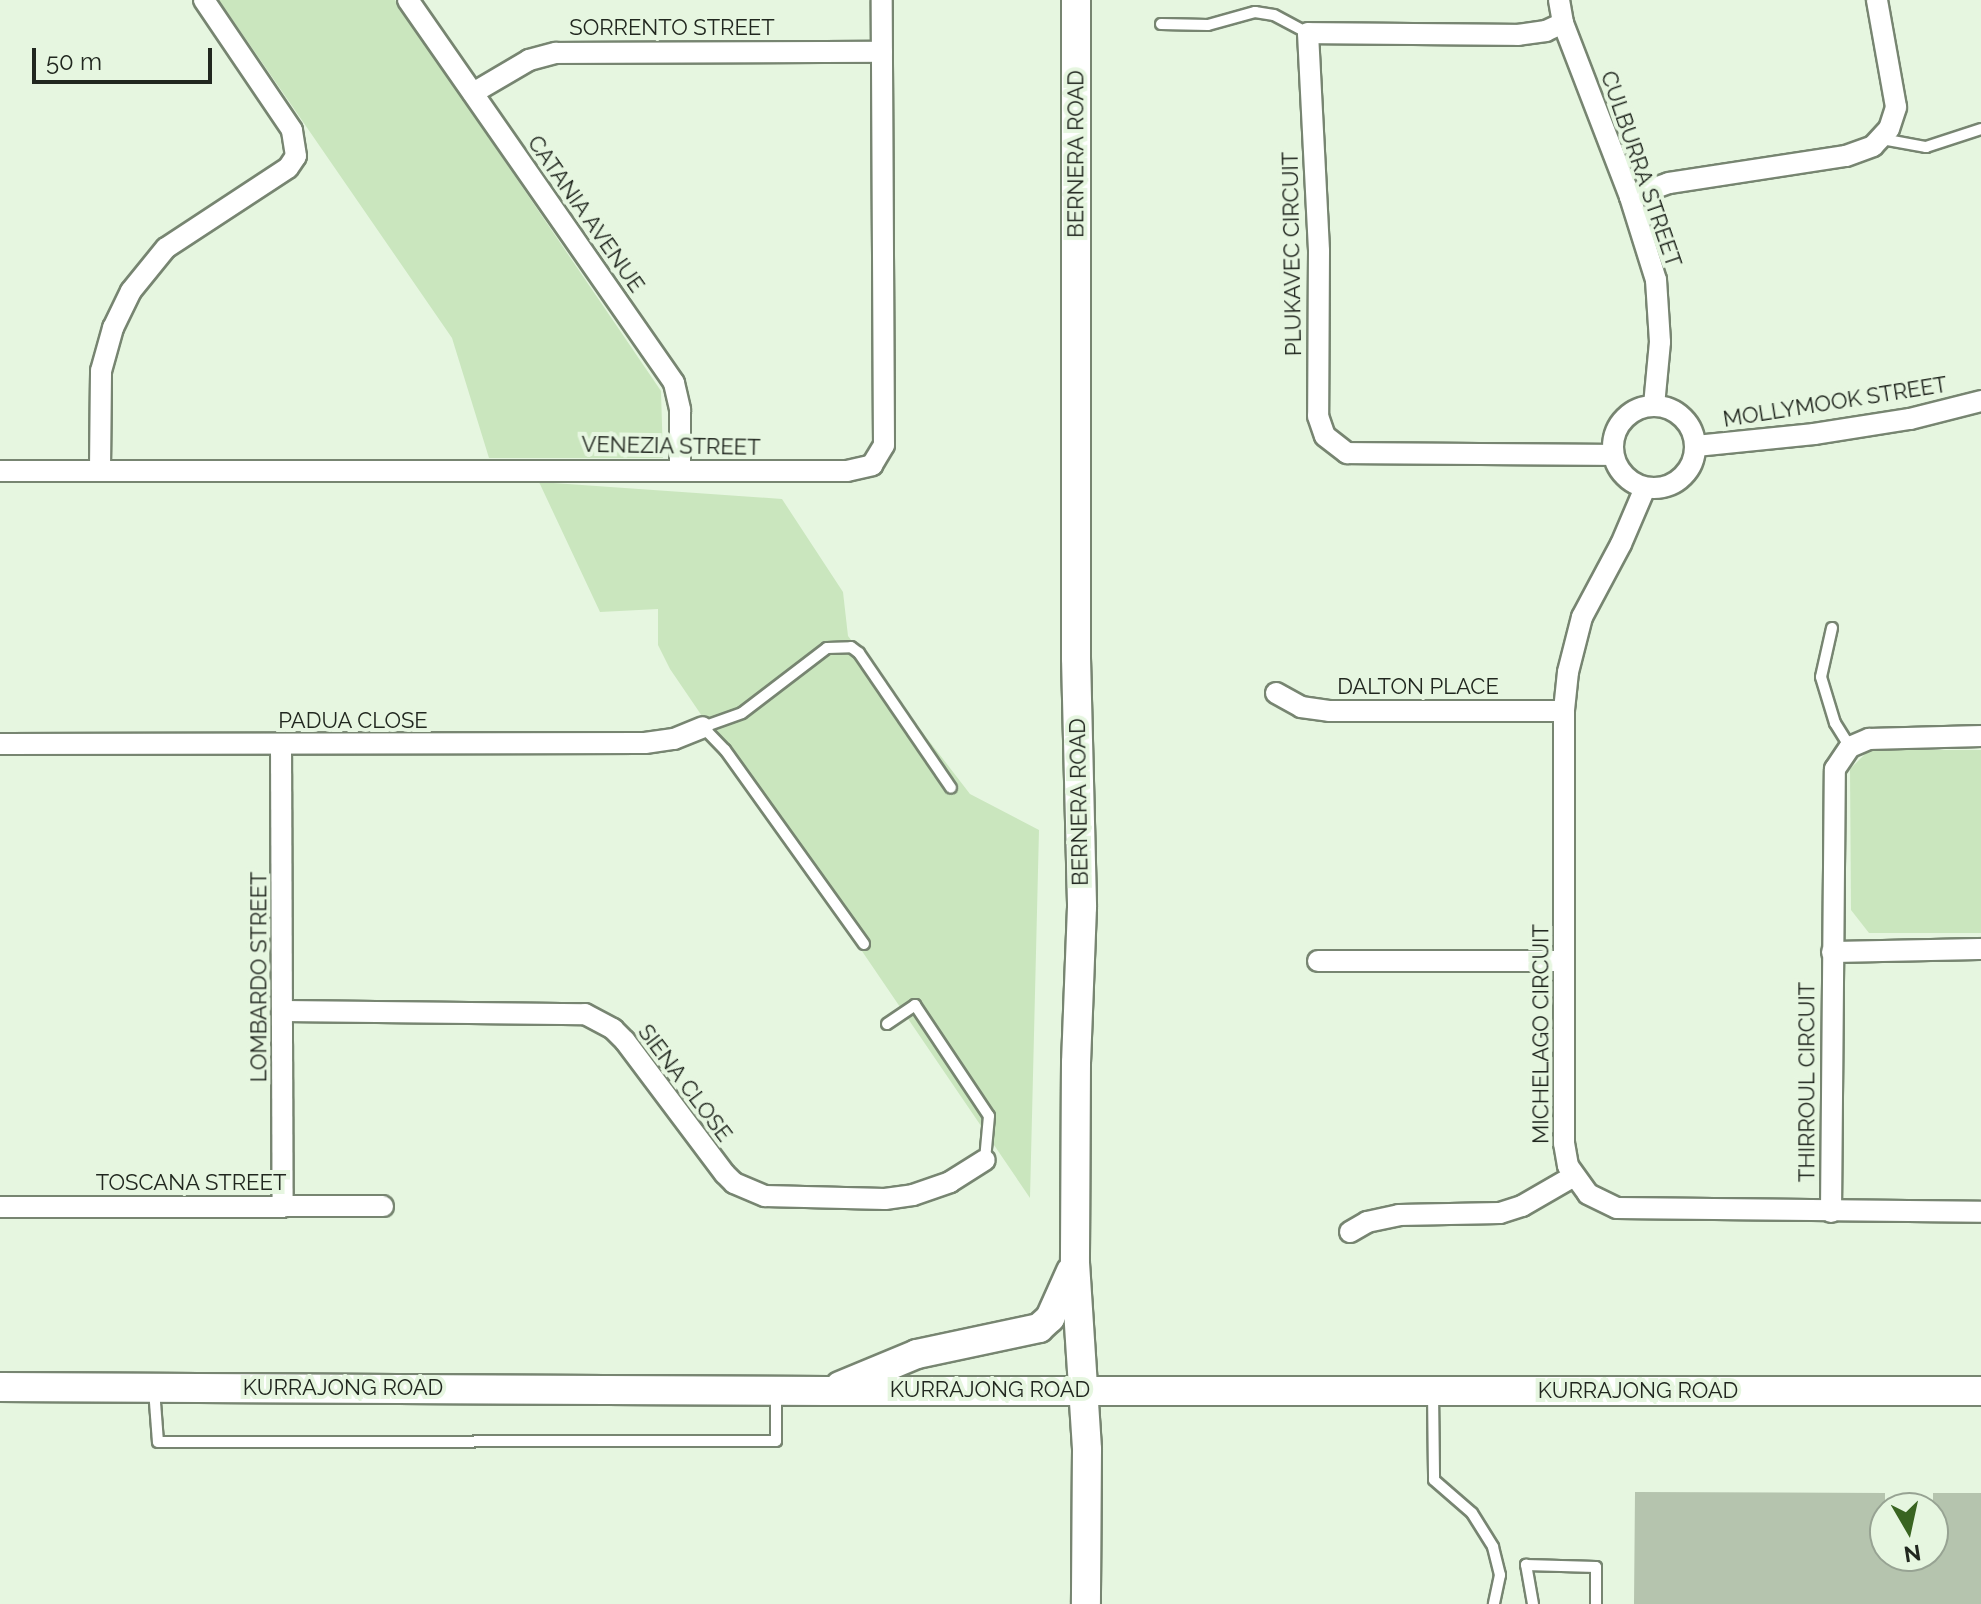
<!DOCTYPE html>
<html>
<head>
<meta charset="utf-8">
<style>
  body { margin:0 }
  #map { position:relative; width:1981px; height:1604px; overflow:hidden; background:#e6f6e0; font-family:Raleway,sans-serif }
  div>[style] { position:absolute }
  .green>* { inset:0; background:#cae6be }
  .building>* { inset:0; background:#b5c4ae }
  .roads { filter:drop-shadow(2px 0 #778571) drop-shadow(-2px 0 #778571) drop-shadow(0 2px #778571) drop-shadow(0 -2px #778571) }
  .service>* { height:10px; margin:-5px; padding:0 5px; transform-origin:5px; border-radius:5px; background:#fff }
  .minor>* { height:20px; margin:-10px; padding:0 10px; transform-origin:10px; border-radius:10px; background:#fff }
  .minor>.ring { margin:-10px; padding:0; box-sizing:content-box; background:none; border:20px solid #fff; border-radius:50% }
  .secondary>* { height:28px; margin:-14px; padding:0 14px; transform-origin:14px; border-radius:14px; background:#fff }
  span { translate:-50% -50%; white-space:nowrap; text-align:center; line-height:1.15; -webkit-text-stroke:8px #e6f6e0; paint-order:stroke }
  .street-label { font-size:22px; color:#21271f }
  .north { position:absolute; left:1869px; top:1492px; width:80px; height:80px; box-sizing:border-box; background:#e6f6e0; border:2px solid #97a393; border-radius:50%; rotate:171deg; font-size:22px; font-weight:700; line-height:32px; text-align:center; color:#21271f }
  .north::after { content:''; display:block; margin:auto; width:28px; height:36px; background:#396421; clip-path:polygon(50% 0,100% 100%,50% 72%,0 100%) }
  .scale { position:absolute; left:32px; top:48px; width:180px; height:36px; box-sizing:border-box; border:4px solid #21271f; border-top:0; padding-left:10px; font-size:24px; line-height:28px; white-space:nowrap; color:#21271f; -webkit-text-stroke:6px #e6f6e0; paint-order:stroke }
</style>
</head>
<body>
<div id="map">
  <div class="green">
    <i style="clip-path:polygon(219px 0,395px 0,661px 391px,663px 458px,489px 458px,452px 338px)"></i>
    <i style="clip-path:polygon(539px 482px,782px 499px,843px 592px,848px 636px,970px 794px,1039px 830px,1030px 1198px,670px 669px,658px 645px,658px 609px,600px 612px)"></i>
    <i style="clip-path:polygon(1869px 750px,1981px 750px,1981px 933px,1869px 933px,1851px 910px,1850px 769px)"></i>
  </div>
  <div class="building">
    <i style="clip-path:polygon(1635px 1492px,1885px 1493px,1885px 1556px,1933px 1556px,1933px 1493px,1981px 1493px,1981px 1604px,1634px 1604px)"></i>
  </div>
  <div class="roads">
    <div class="service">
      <i style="left:1161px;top:24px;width:47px;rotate:1.2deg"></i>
      <i style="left:1208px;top:25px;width:49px;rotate:-15.5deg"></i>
      <i style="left:1255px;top:12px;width:19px;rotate:9deg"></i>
      <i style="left:1274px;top:15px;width:38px;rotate:28deg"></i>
      <i style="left:1882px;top:139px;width:45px;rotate:10.3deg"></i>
      <i style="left:1926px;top:147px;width:58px;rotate:-18.1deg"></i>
      <i style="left:1832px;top:628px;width:50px;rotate:102.7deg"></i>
      <i style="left:1821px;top:677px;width:48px;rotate:73.1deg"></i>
      <i style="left:1835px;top:723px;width:28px;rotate:58deg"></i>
      <i style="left:864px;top:944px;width:239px;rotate:-125.6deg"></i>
      <i style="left:725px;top:750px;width:32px;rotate:-134deg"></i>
      <i style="left:703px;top:727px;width:41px;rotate:-19.7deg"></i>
      <i style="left:742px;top:713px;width:107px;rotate:-37.4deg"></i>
      <i style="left:827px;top:648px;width:24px;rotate:-2deg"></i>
      <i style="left:851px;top:647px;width:10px;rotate:37deg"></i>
      <i style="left:859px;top:653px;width:163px;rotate:55.7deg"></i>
      <i style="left:887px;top:1024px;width:34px;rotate:-34deg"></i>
      <i style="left:915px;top:1005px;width:133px;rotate:56.3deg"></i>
      <i style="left:989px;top:1116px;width:44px;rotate:95.2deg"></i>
      <i style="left:154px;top:1389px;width:53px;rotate:85.7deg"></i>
      <i style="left:158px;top:1442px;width:618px;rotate:-0.09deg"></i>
      <i style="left:776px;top:1441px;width:49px;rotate:-90deg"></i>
      <i style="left:1433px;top:1392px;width:88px;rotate:89.3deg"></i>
      <i style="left:1434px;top:1480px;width:50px;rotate:41deg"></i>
      <i style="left:1472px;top:1513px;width:40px;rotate:58deg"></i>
      <i style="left:1493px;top:1547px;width:29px;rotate:76deg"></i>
      <i style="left:1500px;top:1575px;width:30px;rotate:102deg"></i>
      <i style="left:1533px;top:1604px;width:40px;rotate:-100deg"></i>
      <i style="left:1526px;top:1565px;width:70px;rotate:1.6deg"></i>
      <i style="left:1596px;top:1567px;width:37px;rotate:90deg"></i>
    </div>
    <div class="minor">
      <i style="left:408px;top:0;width:466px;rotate:55.2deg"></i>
      <i style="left:674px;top:383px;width:28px;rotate:77deg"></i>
      <i style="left:680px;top:410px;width:61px;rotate:90deg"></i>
      <i style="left:1559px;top:0;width:23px;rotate:80deg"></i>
      <i style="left:1563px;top:23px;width:186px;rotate:68.9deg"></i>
      <i style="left:1630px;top:197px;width:87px;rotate:72.6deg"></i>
      <i style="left:1656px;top:280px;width:62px;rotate:86.3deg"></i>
      <i style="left:1660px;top:342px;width:63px;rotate:95.4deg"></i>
      <i style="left:1563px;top:23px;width:19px;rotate:155deg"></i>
      <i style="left:1546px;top:31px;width:28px;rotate:172deg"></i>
      <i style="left:1518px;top:35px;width:210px;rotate:-179.5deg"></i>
      <i style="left:1308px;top:33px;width:218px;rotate:87.1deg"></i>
      <i style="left:1319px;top:251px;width:165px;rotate:90.3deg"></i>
      <i style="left:1318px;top:416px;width:21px;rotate:71deg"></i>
      <i style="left:1325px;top:436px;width:28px;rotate:38deg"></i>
      <i style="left:1347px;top:453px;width:266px;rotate:0.4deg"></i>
      <i style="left:473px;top:93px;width:65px;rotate:-30.5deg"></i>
      <i style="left:529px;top:60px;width:28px;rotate:-15deg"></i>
      <i style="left:556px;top:53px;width:326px;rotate:-0.2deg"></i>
      <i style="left:1630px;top:197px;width:41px;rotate:-19.7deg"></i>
      <i style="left:1669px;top:183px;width:179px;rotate:-8.7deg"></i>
      <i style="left:1846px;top:156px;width:29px;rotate:-20deg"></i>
      <i style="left:1873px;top:146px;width:23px;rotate:-47deg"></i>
      <i style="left:1889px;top:129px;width:23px;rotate:-72deg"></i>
      <i style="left:1896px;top:107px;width:109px;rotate:-100.1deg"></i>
      <i class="ring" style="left:1613px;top:406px;width:62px;height:62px"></i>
      <i style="left:1696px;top:446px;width:119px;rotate:-5.8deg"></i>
      <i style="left:1814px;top:434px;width:97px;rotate:-8.9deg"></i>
      <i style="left:1910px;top:419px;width:73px;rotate:-14.2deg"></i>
      <i style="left:100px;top:469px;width:98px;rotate:-89.4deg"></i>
      <i style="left:101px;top:371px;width:45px;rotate:-74.4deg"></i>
      <i style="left:113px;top:328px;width:41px;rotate:-64.1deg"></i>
      <i style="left:131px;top:291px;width:55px;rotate:-50.9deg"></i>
      <i style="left:166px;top:248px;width:146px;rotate:-33.3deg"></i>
      <i style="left:288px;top:168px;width:14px;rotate:-56deg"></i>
      <i style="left:296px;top:156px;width:26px;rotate:-99deg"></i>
      <i style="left:292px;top:130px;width:157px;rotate:-124.1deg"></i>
      <i style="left:0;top:471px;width:847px"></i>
      <i style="left:847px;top:471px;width:26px;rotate:-13deg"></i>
      <i style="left:872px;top:465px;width:23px;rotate:-59deg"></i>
      <i style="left:884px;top:445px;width:445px;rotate:-90.3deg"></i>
      <i style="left:1645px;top:488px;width:61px;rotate:113.2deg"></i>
      <i style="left:1621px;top:544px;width:83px;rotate:118.1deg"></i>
      <i style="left:1582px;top:617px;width:57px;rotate:104.3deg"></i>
      <i style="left:1568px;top:672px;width:39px;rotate:96deg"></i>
      <i style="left:1564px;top:711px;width:432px;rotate:90deg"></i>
      <i style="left:1564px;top:1143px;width:23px;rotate:80deg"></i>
      <i style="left:1568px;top:1166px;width:34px;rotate:54deg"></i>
      <i style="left:1588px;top:1194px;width:32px;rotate:26deg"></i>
      <i style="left:1617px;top:1208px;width:364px;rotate:0.6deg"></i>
      <i style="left:1276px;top:693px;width:29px;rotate:29deg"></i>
      <i style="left:1301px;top:707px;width:28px;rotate:8deg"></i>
      <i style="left:1329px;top:711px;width:235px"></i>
      <i style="left:0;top:744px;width:645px;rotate:-0.09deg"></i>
      <i style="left:645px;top:743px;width:29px;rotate:-8deg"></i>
      <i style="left:674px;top:739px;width:31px;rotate:-22deg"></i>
      <i style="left:281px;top:746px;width:461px;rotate:89.8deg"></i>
      <i style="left:1832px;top:952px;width:149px;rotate:-1.2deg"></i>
      <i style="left:1318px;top:961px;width:246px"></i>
      <i style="left:284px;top:1011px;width:301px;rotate:0.6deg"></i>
      <i style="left:585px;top:1014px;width:32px;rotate:28deg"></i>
      <i style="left:613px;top:1029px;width:17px;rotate:45deg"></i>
      <i style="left:625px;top:1041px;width:166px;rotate:53.1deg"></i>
      <i style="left:725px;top:1174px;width:13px;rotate:45deg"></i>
      <i style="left:734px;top:1183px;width:34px;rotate:23deg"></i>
      <i style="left:765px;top:1196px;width:120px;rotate:1.4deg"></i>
      <i style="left:885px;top:1199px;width:28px;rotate:-8deg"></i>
      <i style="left:913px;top:1195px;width:39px;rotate:-19deg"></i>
      <i style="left:950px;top:1182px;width:41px;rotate:-32.2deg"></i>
      <i style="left:0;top:1207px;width:383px;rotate:-0.1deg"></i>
      <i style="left:1831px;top:1212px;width:443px;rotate:-89.5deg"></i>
      <i style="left:1835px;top:769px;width:27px;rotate:-56deg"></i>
      <i style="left:1850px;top:747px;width:21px;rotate:-23deg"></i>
      <i style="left:1869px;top:739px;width:112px;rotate:-1.5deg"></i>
      <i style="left:1350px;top:1232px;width:20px;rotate:-30deg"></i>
      <i style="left:1367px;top:1222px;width:33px;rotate:-12deg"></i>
      <i style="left:1399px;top:1215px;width:101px;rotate:-1.1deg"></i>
      <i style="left:1500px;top:1213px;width:23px;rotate:-18deg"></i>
      <i style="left:1522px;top:1206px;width:60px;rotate:-30deg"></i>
    </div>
    <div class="secondary">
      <i style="left:1076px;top:0;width:658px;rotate:90deg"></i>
      <i style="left:1076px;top:658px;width:249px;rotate:88.6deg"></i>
      <i style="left:1082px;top:907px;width:156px;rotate:92.2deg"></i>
      <i style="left:1076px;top:1063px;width:200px;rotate:90.3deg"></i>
      <i style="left:1075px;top:1263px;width:187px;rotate:86.3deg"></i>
      <i style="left:1087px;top:1450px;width:154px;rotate:90.4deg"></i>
      <i style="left:840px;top:1386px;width:83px;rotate:-22.6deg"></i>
      <i style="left:917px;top:1354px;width:125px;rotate:-12deg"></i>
      <i style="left:1039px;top:1328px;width:15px;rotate:-42deg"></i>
      <i style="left:1050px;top:1318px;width:51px;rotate:-65.9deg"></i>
      <i style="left:0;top:1387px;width:828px;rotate:0.28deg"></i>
      <i style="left:828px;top:1391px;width:1153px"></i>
    </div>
  </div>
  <div class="street-label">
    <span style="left:672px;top:28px">SORRENTO STREET</span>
    <span style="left:1076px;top:154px;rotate:-90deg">BERNERA ROAD</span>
    <span style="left:1641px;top:169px;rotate:71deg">CULBURRA STREET</span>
    <span style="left:586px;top:214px;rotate:55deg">CATANIA AVENUE</span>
    <span style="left:1292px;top:254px;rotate:-91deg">PLUKAVEC CIRCUIT</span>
    <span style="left:1835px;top:402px;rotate:-9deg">MOLLYMOOK STREET</span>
    <span style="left:671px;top:446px;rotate:1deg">VENEZIA STREET</span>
    <span style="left:1418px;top:687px">DALTON PLACE</span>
    <span style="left:353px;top:721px">PADUA CLOSE</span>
    <span style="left:1079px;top:802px;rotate:-91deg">BERNERA ROAD</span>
    <span style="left:259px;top:977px;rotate:-90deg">LOMBARDO STREET</span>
    <span style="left:1541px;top:1034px;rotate:-90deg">MICHELAGO CIRCUIT</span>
    <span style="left:1807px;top:1082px;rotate:-90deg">THIRROUL CIRCUIT</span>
    <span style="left:685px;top:1083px;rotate:53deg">SIENA CLOSE</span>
    <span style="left:191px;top:1183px">TOSCANA STREET</span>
    <span style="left:343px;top:1388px">KURRAJONG ROAD</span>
    <span style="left:990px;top:1390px">KURRAJONG ROAD</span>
    <span style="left:1638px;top:1391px">KURRAJONG ROAD</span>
  </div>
  <div class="north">N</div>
  <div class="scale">50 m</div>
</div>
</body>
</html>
